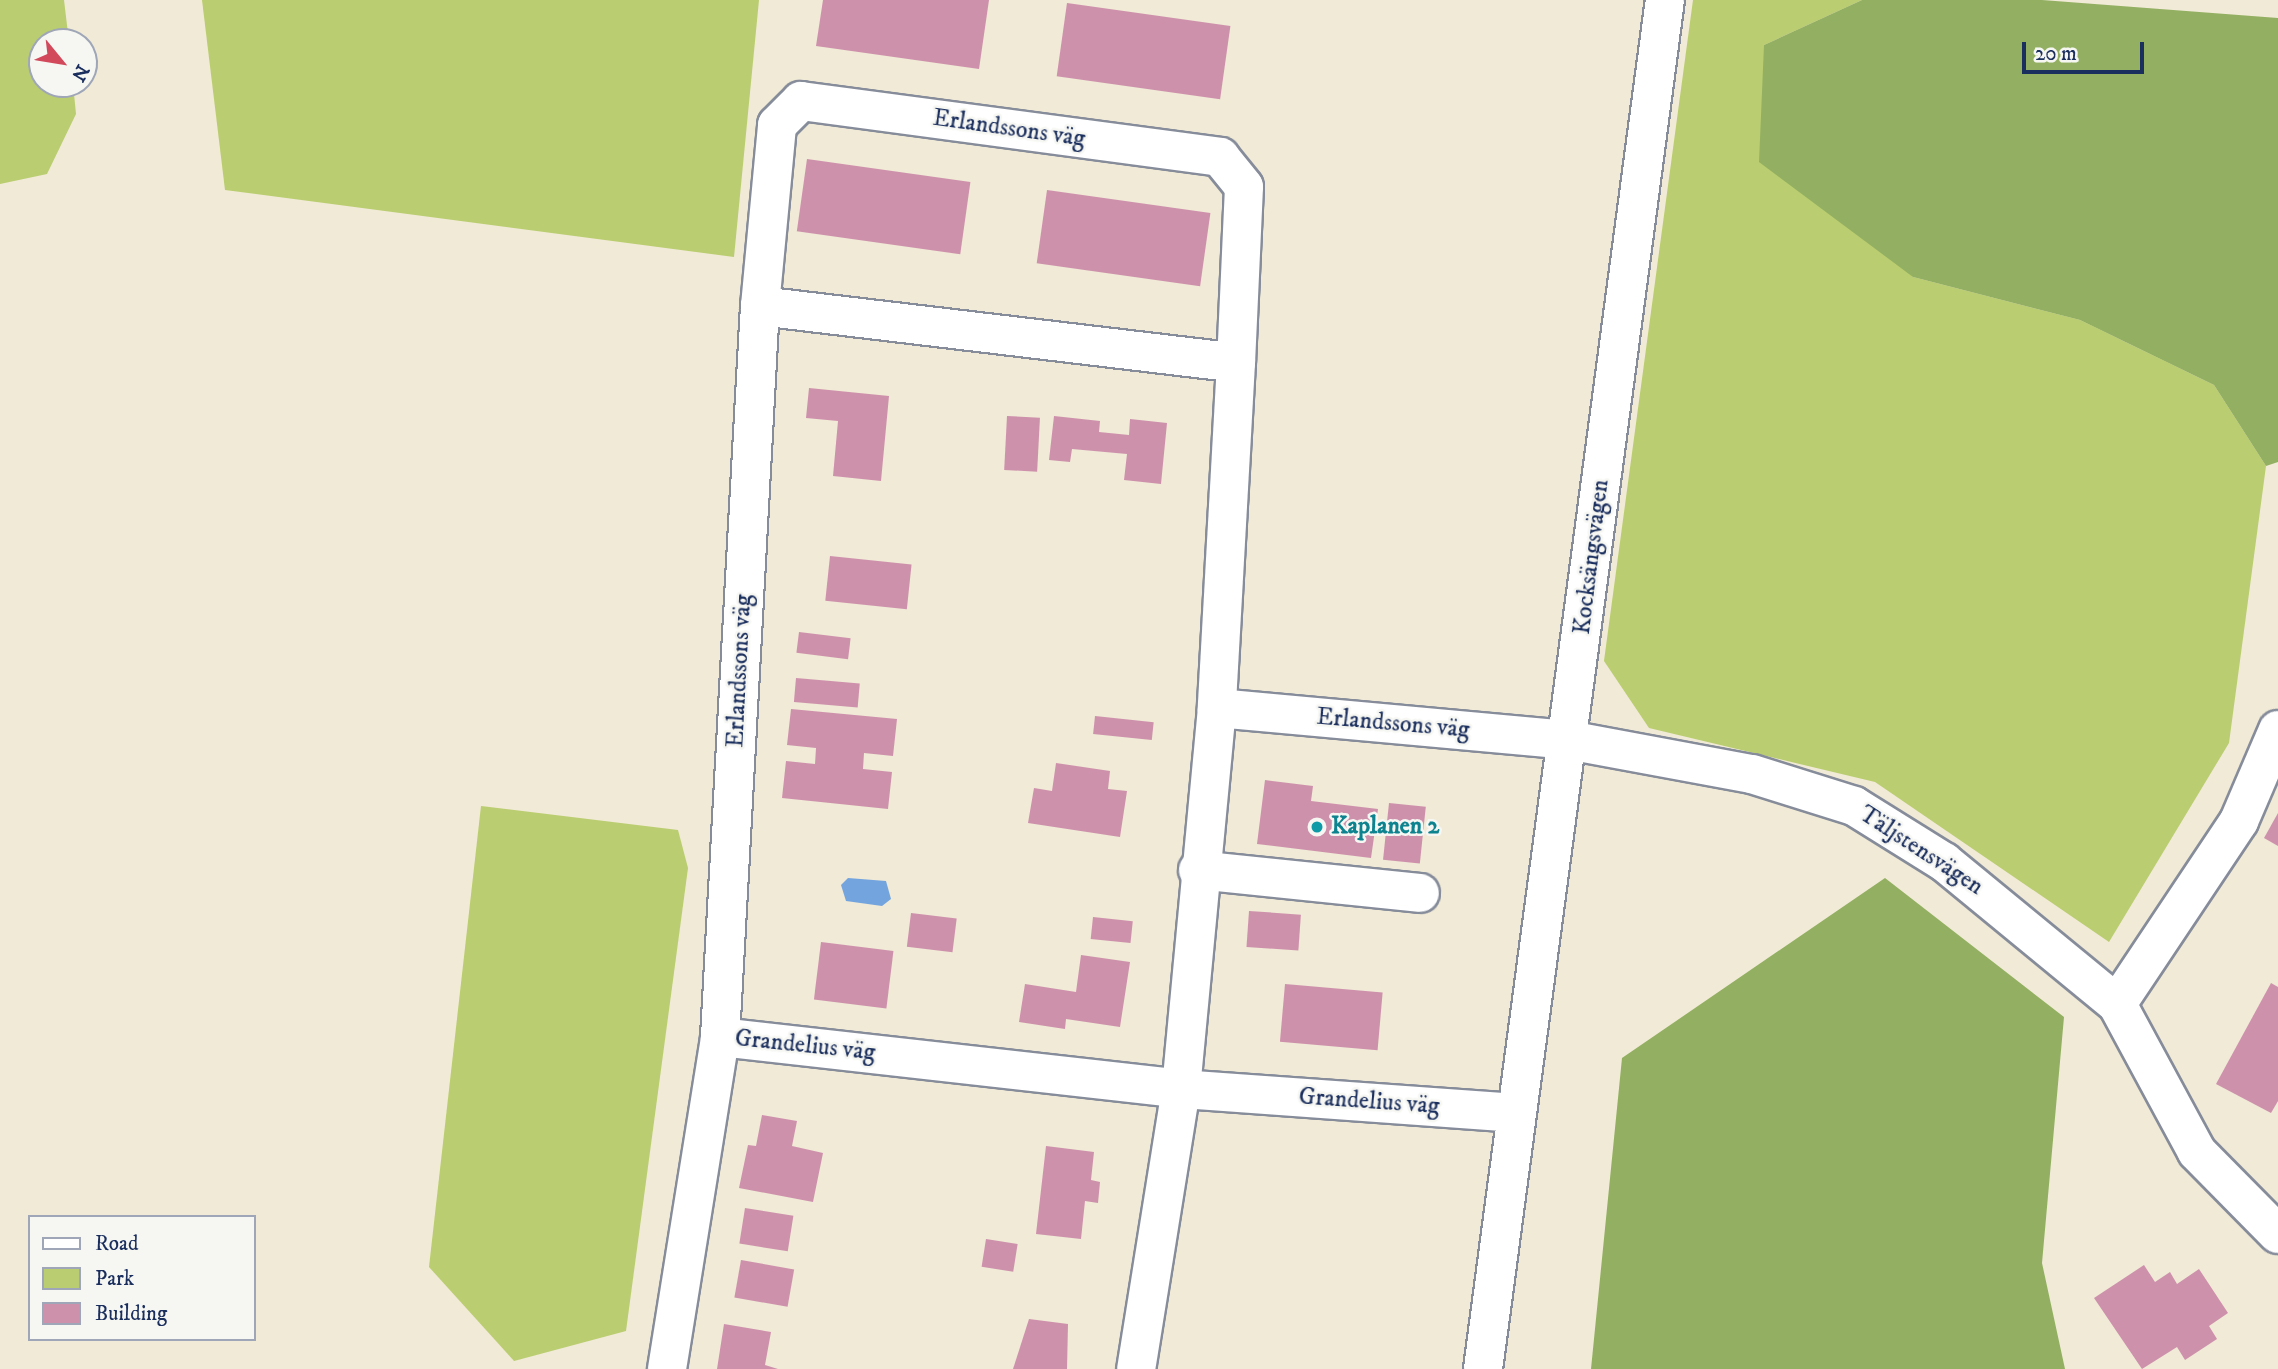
<!DOCTYPE html>
<html>
<head>
<meta charset="utf-8">
<style>
  body { margin:0 }
  #map { position:relative; width:2278px; height:1369px; overflow:hidden; background:#f0ead6; font-family:"IM FELL DW Pica",serif }
  div>[style] { position:absolute }
  .green>* { inset:0; background:#bacd70 }
  .forest>* { inset:0; background:#93b062 }
  .water>* { inset:0; background:#74a4de }
  .building>* { inset:0; background:#ce91ac; transform-origin:0 0 }
  .roads { filter:drop-shadow(2px 0 #868c9a) drop-shadow(-2px 0 #868c9a) drop-shadow(0 2px #868c9a) drop-shadow(0 -2px #868c9a) }
  .minor>* { height:38px; margin:-19px; padding:0 19px; transform-origin:19px; border-radius:19px; background:#fff }
  .dots>* { width:19px; height:19px; translate:-50% -50%; box-sizing:border-box; border:4px solid #f6f6f2; border-radius:50% }
  span { translate:-50% -50%; white-space:nowrap; text-align:center; line-height:1.15; -webkit-text-stroke:5px #f6f6f2; paint-order:stroke }
  .street-label { font-size:24px; color:#1b2f5e }
  .culture-label { font-size:24px; color:#0d838f; font-weight:700 }
  .left { translate:0 -50%; text-align:left }
  .legend { position:absolute; left:28px; top:1215px; width:228px; height:126px; box-sizing:border-box; background:#f6f6f2; border:2px solid #9ea6b7; margin:0; padding:9px 12px; list-style:none; font-size:21px; color:#1b2f5e }
  .legend li { display:flex; align-items:center; gap:14px; height:35px }
  .legend b { width:35px; border:2px solid #9ea6b7 }
  .north { position:absolute; left:28px; top:28px; width:70px; height:70px; box-sizing:border-box; background:#f6f6f2; border:2px solid #9ea6b7; border-radius:50%; rotate:120deg; font-size:19px; font-weight:700; line-height:28px; text-align:center; color:#1b2f5e }
  .north::after { content:''; display:block; margin:auto; width:24px; height:32px; background:#d1495b; clip-path:polygon(50% 0,100% 100%,50% 72%,0 100%) }
  .scale { position:absolute; left:2022px; top:42px; width:122px; height:32px; box-sizing:border-box; border:4px solid #1b2f5e; border-top:0; padding-left:9px; font-size:21px; line-height:24px; white-space:nowrap; color:#1b2f5e; -webkit-text-stroke:5px #f6f6f2; paint-order:stroke }
</style>
</head>
<body>
<div id="map">
  <div class="green">
    <i style="clip-path:polygon(0 0,64px 0,69px 42px,42px 42px,42px 84px,73px 84px,76px 114px,47px 174px,0 184px)"></i>
    <i style="clip-path:polygon(202px 0,759px 0,734px 257px,225px 190px)"></i>
    <i style="clip-path:polygon(1693px 0,1862px 0,1764px 45px,1913px 277px,2080px 320px,2214px 385px,2266px 466px,2229px 743px,2109px 942px,1875px 782px,1649px 728px,1604px 661px)"></i>
    <i style="clip-path:polygon(481px 806px,678px 830px,688px 868px,626px 1331px,514px 1361px,429px 1267px)"></i>
  </div>
  <div class="forest">
    <i style="clip-path:polygon(1862px 0,2042px 0,2278px 18px,2278px 462px,2266px 466px,2214px 385px,2080px 320px,1913px 277px,1759px 162px,1764px 45px)"></i>
    <i style="clip-path:polygon(1885px 878px,2064px 1017px,2042px 1263px,2065px 1369px,1591px 1369px,1622px 1058px)"></i>
  </div>
  <div class="water">
    <i style="clip-path:polygon(848px 878px,886px 881px,891px 899px,882px 906px,846px 901px,841px 885px)"></i>
  </div>
  <div class="building">
    <i style="clip-path:polygon(823px 0,989px 0,979px 69px,816px 46px)"></i>
    <i style="left:1067px;top:3px;width:165px;height:74px;rotate:8deg"></i>
    <i style="left:807px;top:159px;width:165px;height:73px;rotate:8deg"></i>
    <i style="left:1047px;top:190px;width:165px;height:74px;rotate:8deg"></i>
    <i style="clip-path:polygon(809px 388px,889px 396px,881px 481px,833px 476px,838px 421px,806px 418px)"></i>
    <i style="left:1007px;top:416px;width:33px;height:54px;rotate:3deg"></i>
    <i style="clip-path:polygon(1054px 416px,1100px 421px,1099px 432px,1129px 435px,1130px 419px,1167px 423px,1161px 484px,1124px 480px,1127px 454px,1072px 449px,1070px 462px,1049px 460px)"></i>
    <i style="left:830px;top:556px;width:82px;height:45px;rotate:6deg"></i>
    <i style="left:799px;top:632px;width:52px;height:21px;rotate:7deg"></i>
    <i style="left:796px;top:678px;width:64px;height:24px;rotate:5deg"></i>
    <i style="clip-path:polygon(791px 709px,897px 719px,893px 756px,864px 753px,863px 769px,892px 772px,888px 809px,782px 798px,786px 761px,815px 764px,816px 748px,787px 745px)"></i>
    <i style="left:1095px;top:716px;width:59px;height:18px;rotate:6deg"></i>
    <i style="clip-path:polygon(1056px 763px,1110px 771px,1108px 789px,1127px 791px,1120px 837px,1028px 823px,1034px 788px,1052px 791px)"></i>
    <i style="clip-path:polygon(1265px 780px,1313px 786px,1311px 801px,1378px 809px,1371px 858px,1257px 844px)"></i>
    <i style="left:1389px;top:803px;width:37px;height:57px;rotate:6deg"></i>
    <i style="clip-path:polygon(2278px 813px,2278px 846px,2264px 838px)"></i>
    <i style="left:1249px;top:911px;width:52px;height:36px;rotate:4deg"></i>
    <i style="left:911px;top:913px;width:46px;height:34px;rotate:7deg"></i>
    <i style="left:1093px;top:917px;width:40px;height:22px;rotate:6deg"></i>
    <i style="left:821px;top:942px;width:73px;height:58px;rotate:7deg"></i>
    <i style="clip-path:polygon(1081px 955px,1130px 962px,1120px 1027px,1066px 1019px,1065px 1029px,1019px 1022px,1025px 984px,1076px 992px)"></i>
    <i style="clip-path:polygon(2271px 983px,2278px 987px,2278px 1101px,2271px 1113px,2216px 1084px)"></i>
    <i style="left:1285px;top:984px;width:98px;height:58px;rotate:5deg"></i>
    <i style="clip-path:polygon(762px 1115px,797px 1121px,792px 1146px,823px 1153px,813px 1202px,739px 1188px,748px 1145px,756px 1146px)"></i>
    <i style="clip-path:polygon(1046px 1146px,1094px 1152px,1091px 1180px,1100px 1182px,1098px 1203px,1085px 1201px,1081px 1239px,1036px 1234px)"></i>
    <i style="left:745px;top:1208px;width:49px;height:36px;rotate:9deg"></i>
    <i style="left:986px;top:1239px;width:32px;height:28px;rotate:9deg"></i>
    <i style="left:741px;top:1260px;width:54px;height:38px;rotate:10deg"></i>
    <i style="clip-path:polygon(2144px 1265px,2155px 1282px,2170px 1272px,2177px 1284px,2199px 1269px,2228px 1313px,2209px 1326px,2217px 1339px,2185px 1360px,2177px 1347px,2142px 1369px,2094px 1298px)"></i>
    <i style="clip-path:polygon(1029px 1319px,1068px 1324px,1067px 1369px,1013px 1369px)"></i>
    <i style="clip-path:polygon(724px 1324px,771px 1332px,765px 1365px,778px 1369px,717px 1369px)"></i>
  </div>
  <div class="roads">
    <div class="minor">
      <i style="left:760px;top:306px;width:182px;rotate:-84.6deg"></i>
      <i style="left:777px;top:125px;width:34px;rotate:-45deg"></i>
      <i style="left:801px;top:101px;width:423px;rotate:7.6deg"></i>
      <i style="left:1220px;top:157px;width:38px;rotate:51deg"></i>
      <i style="left:1244px;top:187px;width:176px;rotate:92.6deg"></i>
      <i style="left:1217px;top:708px;width:352px;rotate:5.2deg"></i>
      <i style="left:1568px;top:740px;width:187px;rotate:10.5deg"></i>
      <i style="left:1752px;top:774px;width:107px;rotate:17.4deg"></i>
      <i style="left:1854px;top:806px;width:106px;rotate:31.9deg"></i>
      <i style="left:1944px;top:862px;width:224px;rotate:39.4deg"></i>
      <i style="left:2117px;top:1004px;width:168px;rotate:61.6deg"></i>
      <i style="left:2197px;top:1152px;width:115px;rotate:45.4deg"></i>
      <i style="left:1198px;top:870px;width:223px;rotate:5.9deg"></i>
      <i style="left:2117px;top:1004px;width:220px;rotate:-56.3deg"></i>
      <i style="left:2239px;top:821px;width:99px;rotate:-66.8deg"></i>
      <i style="left:720px;top:1037px;width:464px;rotate:6.4deg"></i>
      <i style="left:1181px;top:1089px;width:335px;rotate:4.1deg"></i>
      <i style="left:667px;top:1369px;width:336px;rotate:-80.9deg"></i>
      <i style="left:720px;top:1037px;width:732px;rotate:-86.87deg"></i>
      <i style="left:760px;top:306px;width:479px;rotate:6.8deg"></i>
      <i style="left:1236px;top:363px;width:346px;rotate:93.2deg"></i>
      <i style="left:1217px;top:708px;width:383px;rotate:95.4deg"></i>
      <i style="left:1181px;top:1089px;width:284px;rotate:99.1deg"></i>
      <i style="left:1483px;top:1369px;width:1381px;rotate:-82.43deg"></i>
    </div>
  </div>
  <div class="dots">
    <i style="left:1317px;top:827px;background:#0f9aa8"></i>
  </div>
  <div class="street-label">
    <span style="left:1009px;top:129px;rotate:8deg">Erlandssons väg</span>
    <span style="left:1592px;top:557px;rotate:-83deg">Kocksängsvägen</span>
    <span style="left:740px;top:671px;rotate:-87deg">Erlandssons väg</span>
    <span style="left:1393px;top:724px;rotate:5deg">Erlandssons väg</span>
    <span style="left:1921px;top:851px;rotate:33deg">Täljstensvägen</span>
    <span style="left:805px;top:1046px;rotate:6deg">Grandelius väg</span>
    <span style="left:1369px;top:1102px;rotate:4deg">Grandelius väg</span>
  </div>
  <div class="culture-label">
    <span class="left" style="left:1331px;top:827px">Kaplanen 2</span>
  </div>
  <ul class="legend">
  <li><b style="height:9px;background:#fff"></b>Road</li>
  <li><b style="height:19px;background:#bacd70"></b>Park</li>
  <li><b style="height:19px;background:#ce91ac"></b>Building</li>
  </ul>
  <div class="north">N</div>
  <div class="scale">20 m</div>
</div>
</body>
</html>
